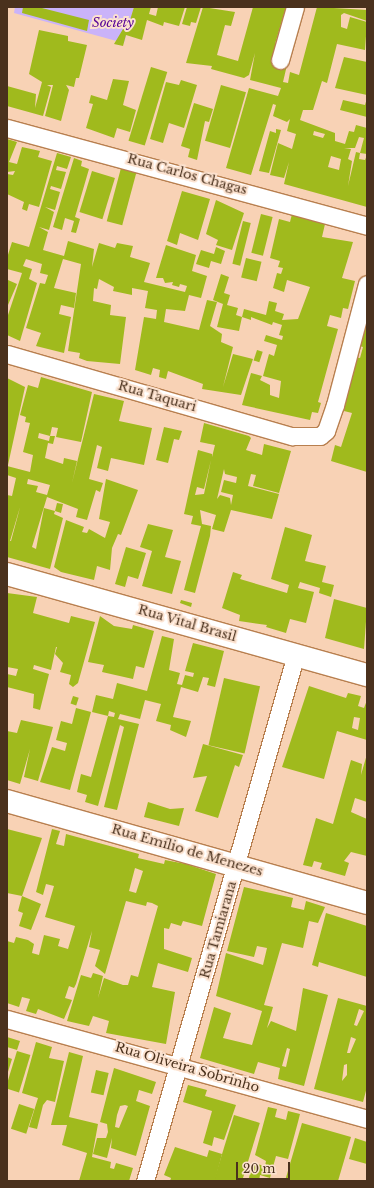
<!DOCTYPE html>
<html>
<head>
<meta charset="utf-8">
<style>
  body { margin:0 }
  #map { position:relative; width:374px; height:1188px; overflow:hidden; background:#f8d2b5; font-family:"Libre Baskerville",serif }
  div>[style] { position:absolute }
  .green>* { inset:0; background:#cab3f9 }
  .building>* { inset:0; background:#a0ba1d; transform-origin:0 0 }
  .roads { filter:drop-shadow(1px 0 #b87f4f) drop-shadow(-1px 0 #b87f4f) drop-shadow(0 1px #b87f4f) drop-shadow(0 -1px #b87f4f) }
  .street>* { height:17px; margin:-8.5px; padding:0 8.5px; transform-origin:8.5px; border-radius:8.5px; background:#fff }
  .secondary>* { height:22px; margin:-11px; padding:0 11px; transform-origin:11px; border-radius:11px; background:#fff }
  span { translate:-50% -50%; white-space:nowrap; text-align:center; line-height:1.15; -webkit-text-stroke:4px #fce2cf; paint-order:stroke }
  .park-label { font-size:13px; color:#540297; font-style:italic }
  .street-label { font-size:13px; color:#4a311d }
  .frame { position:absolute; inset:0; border:8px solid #4a311d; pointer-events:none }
  .scale { position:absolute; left:236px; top:1162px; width:54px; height:18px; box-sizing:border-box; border:2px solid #4a311d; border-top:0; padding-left:5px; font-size:12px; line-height:14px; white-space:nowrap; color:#4a311d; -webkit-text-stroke:3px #fce2cf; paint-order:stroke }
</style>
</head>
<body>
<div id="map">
  <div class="green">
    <i style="clip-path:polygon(15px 7px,134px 7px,124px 43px,14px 13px)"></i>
  </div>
  <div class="building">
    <i style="clip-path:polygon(23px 7px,38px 7px,89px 20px,87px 31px,22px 13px)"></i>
    <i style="clip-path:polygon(134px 7px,151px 7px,149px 14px,156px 16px,158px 7px,185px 7px,179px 26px,164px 22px,163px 26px,147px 20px,142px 40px,126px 35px,123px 46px,114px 44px,123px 29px,127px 30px)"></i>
    <i style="clip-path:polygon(187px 7px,201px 7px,196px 23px,191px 22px,190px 26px,182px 24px)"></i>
    <i style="clip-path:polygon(evenodd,203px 7px,235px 12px,231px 26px,225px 25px,217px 55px,238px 61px,253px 7px,286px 7px,275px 44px,279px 45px,274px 62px,287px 65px,283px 82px,288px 83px,290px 72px,299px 75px,317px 7px,367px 10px,367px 21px,344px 13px,341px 15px,341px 27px,347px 29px,350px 17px,367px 22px,365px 50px,337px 44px,327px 83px,322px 81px,313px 110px,303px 110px,300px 120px,335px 133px,335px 141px,345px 144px,349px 131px,354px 132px,356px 125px,367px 128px,367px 154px,360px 153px,359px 159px,365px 160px,367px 155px,367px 207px,284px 184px,289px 162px,284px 178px,270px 175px,278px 143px,292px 149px,296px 134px,287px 131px,290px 119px,287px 122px,273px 116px,276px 105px,273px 104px,251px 175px,226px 168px,249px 88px,278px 96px,281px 88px,250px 80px,255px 53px,249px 75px,244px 78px,211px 69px,212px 66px,186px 63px,203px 7px,314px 131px,325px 134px,323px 138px,313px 135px,314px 131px,203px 7px,359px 137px,364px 138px,360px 153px,356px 152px,348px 186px,352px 161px,348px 159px,351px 149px,344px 148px,355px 148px,359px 137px,203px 7px,331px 156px,341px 159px,339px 170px,328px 167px,331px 156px)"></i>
    <i style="clip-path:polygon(39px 30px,68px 36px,68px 41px,87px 45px,79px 78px,76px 78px,74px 87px,66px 85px,69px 90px,61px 121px,45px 116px,53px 85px,47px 85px,51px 87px,43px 116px,7px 106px,7px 86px,36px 94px,35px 108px,42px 82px,29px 74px)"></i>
    <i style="clip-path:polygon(344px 57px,367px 62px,367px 95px,335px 88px)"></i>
    <i style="left:151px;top:67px;width:17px;height:77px;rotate:17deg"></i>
    <i style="clip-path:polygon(113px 79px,129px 81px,123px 105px,136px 110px,130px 132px,117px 128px,114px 138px,86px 128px,93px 104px,89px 103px,91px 95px,107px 100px)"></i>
    <i style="clip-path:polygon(181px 80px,197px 85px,184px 128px,169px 123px,163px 143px,150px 139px,166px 82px,179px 85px)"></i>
    <i style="left:221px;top:85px;width:26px;height:58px;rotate:16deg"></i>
    <i style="clip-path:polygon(367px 98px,367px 117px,340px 110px,343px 100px,365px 105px)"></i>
    <i style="clip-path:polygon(194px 103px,213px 109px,209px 122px,205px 121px,197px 160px,188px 157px,190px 149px,181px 146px)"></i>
    <i style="clip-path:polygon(276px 129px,281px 130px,269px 173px,259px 171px,270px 131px,276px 133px)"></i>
    <i style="clip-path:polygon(7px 139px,17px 142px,9px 162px,17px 164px,22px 147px,40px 151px,38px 157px,52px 161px,39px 207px,29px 204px,27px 211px,22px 209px,24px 202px,7px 194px,7px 174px,13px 175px,15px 171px,7px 172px)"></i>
    <i style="clip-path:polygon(57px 153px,71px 157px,67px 169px,57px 166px,56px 170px,66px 172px,61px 189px,51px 186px,50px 189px,60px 192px,55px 210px,45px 207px,54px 212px,49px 230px,39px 227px,48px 232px,43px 250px,64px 256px,68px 241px,94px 249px,92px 267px,99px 243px,115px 248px,117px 243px,133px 246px,130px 257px,150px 263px,144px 282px,185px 292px,187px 286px,180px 284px,179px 287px,172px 285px,173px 282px,165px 283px,163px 278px,156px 278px,166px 245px,196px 255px,192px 271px,207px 276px,201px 298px,189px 295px,185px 311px,166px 309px,164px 322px,199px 330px,207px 300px,217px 302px,210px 326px,222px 334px,221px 342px,233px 347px,223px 387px,233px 354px,253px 359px,241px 395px,202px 389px,203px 384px,168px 371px,166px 379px,159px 377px,160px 370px,153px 368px,151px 375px,135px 370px,144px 317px,156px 319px,157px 310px,145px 308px,148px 291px,132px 288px,132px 295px,113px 291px,114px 287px,99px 279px,97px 289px,94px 288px,93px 301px,111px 305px,110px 315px,126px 317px,120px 364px,87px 361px,79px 358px,80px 353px,68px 351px,81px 264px,63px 259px,54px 288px,76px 293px,74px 308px,61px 305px,59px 314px,71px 317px,64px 353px,36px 346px,41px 333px,26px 328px,40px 283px,45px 284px,48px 275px,40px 273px,42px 264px,26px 259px,23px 266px,32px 269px,29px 279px,37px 283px,20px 341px,7px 335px,7px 318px,22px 273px,7px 269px,7px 258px,12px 242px,29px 247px)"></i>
    <i style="clip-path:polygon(74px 158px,82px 161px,81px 166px,89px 169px,75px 217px,80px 219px,76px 233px,71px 232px,74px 221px,65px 218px,62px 230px,53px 227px)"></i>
    <i style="left:121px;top:168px;width:16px;height:55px;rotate:15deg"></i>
    <i style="left:92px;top:171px;width:24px;height:43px;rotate:17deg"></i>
    <i style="clip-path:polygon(182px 191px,210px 199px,198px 240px,180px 233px,177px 245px,167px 241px)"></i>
    <i style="clip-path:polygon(216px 200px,244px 213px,232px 250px,216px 245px,218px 240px,206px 234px)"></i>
    <i style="left:261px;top:214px;width:12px;height:40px;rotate:14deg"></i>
    <i style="clip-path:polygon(292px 214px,325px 224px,322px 237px,353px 242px,342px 278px,355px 281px,348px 309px,343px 308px,341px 318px,330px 315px,327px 326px,338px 329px,318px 402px,321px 403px,318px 413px,312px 412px,310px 420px,242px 405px,251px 373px,262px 376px,260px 380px,270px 385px,270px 395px,279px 398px,281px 381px,263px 376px,269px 354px,274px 356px,277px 345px,264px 341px,266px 335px,282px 340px,283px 336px,279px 335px,282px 325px,273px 322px,272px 325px,251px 317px,251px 320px,242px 317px,239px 331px,217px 327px,223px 304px,213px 300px,221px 274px,229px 277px,224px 293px,230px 295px,227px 305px,238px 308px,236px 315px,242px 317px,244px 309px,266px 315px,269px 301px,277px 303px,275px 311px,284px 314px,282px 320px,298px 319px,310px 287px,287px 280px,284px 292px,273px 288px,277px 273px,281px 274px,283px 268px,278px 267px,280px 261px,270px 258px,279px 219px,290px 222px)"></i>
    <i style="left:243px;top:221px;width:8px;height:44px;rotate:14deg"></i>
    <i style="clip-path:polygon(216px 247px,225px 251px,221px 264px,211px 261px,209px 268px,196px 264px,201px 250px,214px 254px)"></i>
    <i style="left:246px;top:258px;width:16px;height:20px;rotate:14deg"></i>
    <i style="clip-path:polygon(7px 274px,8px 280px,17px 284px,8px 305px)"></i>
    <i style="clip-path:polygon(367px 317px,367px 472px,331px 461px,335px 445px,341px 447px,352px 413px,344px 411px,355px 357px,360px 358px,363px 347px,359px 346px)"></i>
    <i style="left:257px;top:350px;width:6px;height:11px;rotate:18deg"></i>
    <i style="clip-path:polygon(evenodd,41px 377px,92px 392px,81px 442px,56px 437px,58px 428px,52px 427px,50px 436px,39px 433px,38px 438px,49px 441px,50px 436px,55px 436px,53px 444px,48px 443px,45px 458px,63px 464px,64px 458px,77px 461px,72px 483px,94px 394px,124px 401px,119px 421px,152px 428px,144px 465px,111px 458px,108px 471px,97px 468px,102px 447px,97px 445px,89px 479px,103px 483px,100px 492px,96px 490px,87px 520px,76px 517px,78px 509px,47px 497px,32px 547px,36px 549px,44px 508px,55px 511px,57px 503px,63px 504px,61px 513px,55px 511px,54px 514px,63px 518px,50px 569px,7px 557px,7px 495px,12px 496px,16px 478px,7px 475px,7px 466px,30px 472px,33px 455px,23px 452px,30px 423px,25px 422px,26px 417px,20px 415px,28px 385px,38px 388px,41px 377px,28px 479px,50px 485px,47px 495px,36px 492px,38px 486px,27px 484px,28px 479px,41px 377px,20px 507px,18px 515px,11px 541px,10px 541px,20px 507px)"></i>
    <i style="clip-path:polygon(7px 378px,25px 387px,8px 465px,7px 465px)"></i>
    <i style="clip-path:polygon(evenodd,204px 423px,249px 436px,251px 438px,246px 450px,262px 455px,264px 444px,291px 451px,279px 493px,253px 486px,256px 475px,251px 474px,248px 486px,279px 494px,272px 519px,231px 510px,224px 532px,212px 529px,216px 515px,200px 510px,202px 524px,211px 526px,210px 536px,195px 593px,184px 590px,201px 526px,191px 524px,193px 516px,184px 514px,198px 450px,212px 454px,212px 457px,215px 445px,200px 442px,204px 423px,211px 460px,204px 494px,195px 495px,197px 487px,204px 489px,211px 460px,204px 423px,224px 469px,225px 474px,237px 477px,236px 483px,224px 480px,221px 492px,233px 495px,231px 505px,230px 498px,220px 495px,217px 499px,224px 469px)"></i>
    <i style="clip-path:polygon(164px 427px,182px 431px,179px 440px,174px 439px,168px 463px,156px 460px)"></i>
    <i style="clip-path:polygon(106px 479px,138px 490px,121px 535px,118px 534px,112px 548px,110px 570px,97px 566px,94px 580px,61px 572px,54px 567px,66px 520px,84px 527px,82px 532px,87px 533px,89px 529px,105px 538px,110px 522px,99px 519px)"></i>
    <i style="clip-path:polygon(148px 524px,173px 530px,165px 557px,181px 561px,172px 594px,142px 586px,152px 551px,140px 547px)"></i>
    <i style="clip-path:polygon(285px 527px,312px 535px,305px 561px,326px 566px,322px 582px,334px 585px,331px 597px,319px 593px,320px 588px,300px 582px,298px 588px,314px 592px,306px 623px,290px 619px,286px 633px,266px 627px,267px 625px,239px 621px,240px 615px,222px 608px,233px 572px,242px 575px,240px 579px,287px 593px,289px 585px,271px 579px)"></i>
    <i style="clip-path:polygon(126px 547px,146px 553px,138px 579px,128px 576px,125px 587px,115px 584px)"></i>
    <i style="clip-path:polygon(7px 593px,37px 597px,33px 613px,69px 623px,71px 616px,95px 622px,78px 683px,73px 687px,69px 684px,71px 675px,60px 672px,63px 663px,55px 654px,57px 647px,56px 647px,51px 670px,34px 665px,33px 669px,49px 674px,40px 710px,33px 708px,34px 694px,7px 687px,7px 674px,16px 676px,18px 669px,7px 667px)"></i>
    <i style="clip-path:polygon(334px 599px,367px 608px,364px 649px,325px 638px)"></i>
    <i style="clip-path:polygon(181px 600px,192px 603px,191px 607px,180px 603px)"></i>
    <i style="clip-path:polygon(100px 616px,114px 626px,132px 629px,133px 625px,154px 631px,144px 668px,136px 666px,133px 679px,102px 672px,104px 665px,88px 662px)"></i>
    <i style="clip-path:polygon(162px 636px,174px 639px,169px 670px,180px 673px,177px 684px,182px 685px,185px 675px,193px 677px,194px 673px,185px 671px,193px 643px,224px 651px,215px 687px,207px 685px,209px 678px,203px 677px,198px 692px,181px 687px,173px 717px,191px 721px,186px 737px,170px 730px,171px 725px,156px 721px,161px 704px,145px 700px,140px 719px,120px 714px,118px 719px,139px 724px,117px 810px,104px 807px,124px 727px,120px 725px,98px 806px,85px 802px,87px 795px,77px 792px,81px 774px,91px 777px,108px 716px,114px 717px,115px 713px,109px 711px,108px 716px,92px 712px,96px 695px,113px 699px,117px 683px,147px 691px)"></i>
    <i style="left:224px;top:678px;width:37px;height:69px;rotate:13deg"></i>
    <i style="clip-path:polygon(evenodd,309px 686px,346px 698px,348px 693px,361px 696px,358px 706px,364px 708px,367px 700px,367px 740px,337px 731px,324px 779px,282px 767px,309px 686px,354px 717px,360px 718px,358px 730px,352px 728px,354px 717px)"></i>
    <i style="left:73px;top:696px;width:6px;height:8px;rotate:18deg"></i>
    <i style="clip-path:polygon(76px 708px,91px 712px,70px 790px,40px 782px,52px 747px,65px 751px,67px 743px,56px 740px,61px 721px,72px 724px)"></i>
    <i style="clip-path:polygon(21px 720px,53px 727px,38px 781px,24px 777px,30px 749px,20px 784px,7px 780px,7px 731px,17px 733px)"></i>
    <i style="clip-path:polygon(203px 744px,243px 755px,239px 767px,235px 765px,218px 818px,195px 811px,207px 776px,193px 778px)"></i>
    <i style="clip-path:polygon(367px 754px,367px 802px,355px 798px,351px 812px,367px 819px,367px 856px,351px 852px,344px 861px,349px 863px,345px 876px,320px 869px,322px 863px,314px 861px,312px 867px,303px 865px,316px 818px,333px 824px,351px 760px,362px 764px,361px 775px)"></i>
    <i style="clip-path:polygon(148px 802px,170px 809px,184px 808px,179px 826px,144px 817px)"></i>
    <i style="clip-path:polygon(7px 829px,42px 838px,22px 896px,7px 893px)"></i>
    <i style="clip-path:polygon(evenodd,52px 829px,60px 831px,56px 844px,64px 846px,66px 834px,139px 854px,138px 858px,164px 864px,165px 860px,186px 864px,216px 874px,202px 926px,183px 921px,181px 926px,171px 923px,169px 929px,164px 928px,164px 949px,192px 958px,188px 972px,158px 963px,152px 987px,175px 992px,166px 1044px,106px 1033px,109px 1021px,93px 1016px,89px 1026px,67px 1021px,81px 975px,91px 978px,93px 973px,103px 976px,98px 998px,104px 978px,123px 985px,128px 985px,131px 975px,138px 977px,158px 906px,152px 903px,147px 902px,146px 906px,126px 901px,105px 974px,95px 966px,100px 950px,89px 947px,92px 931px,76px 984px,74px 988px,69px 986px,65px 998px,72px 1000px,64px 1019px,38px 1009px,36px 1014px,26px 1011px,30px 999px,22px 997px,19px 1007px,7px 1003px,7px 941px,14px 943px,16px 937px,28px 940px,34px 944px,32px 953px,39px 955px,44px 935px,60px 939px,58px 946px,68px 949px,75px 926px,45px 917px,54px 886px,46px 884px,43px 895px,36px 892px,52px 829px,135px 868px,143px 871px,136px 893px,129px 891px,135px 868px)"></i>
    <i style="clip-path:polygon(evenodd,244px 887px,293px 898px,291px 907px,304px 910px,306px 901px,325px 907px,318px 923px,309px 921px,303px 948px,282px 943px,264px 1005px,273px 1007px,267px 1028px,271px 1021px,296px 1031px,303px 988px,328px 995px,304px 1086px,278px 1079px,280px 1068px,258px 1062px,254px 1074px,200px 1058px,214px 1007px,231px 1013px,223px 1038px,252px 1045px,262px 1011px,216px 996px,226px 953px,263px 965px,267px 948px,257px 946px,254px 957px,227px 951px,244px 887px,287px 1048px,290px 1049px,286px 1067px,282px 1066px,287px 1048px)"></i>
    <i style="clip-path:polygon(22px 896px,41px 904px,31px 930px,19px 926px,23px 913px,18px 911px)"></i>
    <i style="clip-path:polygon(326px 913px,367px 926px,367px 977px,319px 962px,318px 967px,312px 965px)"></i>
    <i style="clip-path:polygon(evenodd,338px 998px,367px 1006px,367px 1087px,363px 1102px,314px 1089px,338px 998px,359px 1009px,364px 1011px,357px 1026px,354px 1025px,359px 1009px,338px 998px,351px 1037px,356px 1039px,350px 1053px,347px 1053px,351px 1037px,338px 998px,347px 1064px,347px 1075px,342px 1081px,344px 1065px,347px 1064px)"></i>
    <i style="clip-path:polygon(7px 1037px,20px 1041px,17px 1050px,7px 1047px)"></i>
    <i style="clip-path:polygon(36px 1042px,52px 1047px,49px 1058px,64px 1061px,55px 1102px,47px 1100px,43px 1105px,37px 1129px,29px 1127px,38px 1098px,22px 1093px)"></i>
    <i style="left:17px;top:1051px;width:14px;height:39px;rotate:17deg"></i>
    <i style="clip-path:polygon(69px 1052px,83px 1056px,69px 1117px,98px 1124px,92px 1157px,111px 1162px,110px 1168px,114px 1169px,116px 1163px,133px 1168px,129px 1181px,79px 1181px,87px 1153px,62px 1145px,67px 1125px,51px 1125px)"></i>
    <i style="clip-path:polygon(7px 1057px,12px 1059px,7px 1075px)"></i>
    <i style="clip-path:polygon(evenodd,114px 1068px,156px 1082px,152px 1094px,139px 1090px,136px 1101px,150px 1106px,136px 1156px,111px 1148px,112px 1138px,107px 1158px,93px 1154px,97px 1138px,106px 1138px,108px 1132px,107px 1124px,100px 1122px,114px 1068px,125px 1105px,128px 1106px,119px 1128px,115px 1127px,117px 1115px,120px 1106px,125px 1105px)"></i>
    <i style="left:96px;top:1070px;width:13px;height:23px;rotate:13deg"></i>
    <i style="clip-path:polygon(188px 1085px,207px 1090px,205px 1096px,236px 1105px,224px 1140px,214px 1137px,212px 1146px,203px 1143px,212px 1111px,183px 1102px)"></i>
    <i style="left:19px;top:1104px;width:16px;height:26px;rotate:18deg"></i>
    <i style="clip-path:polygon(268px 1107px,277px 1109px,275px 1117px,286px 1120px,288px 1111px,300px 1114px,298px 1122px,288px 1159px,276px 1156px,270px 1178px,260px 1175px,259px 1181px,248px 1181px,253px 1163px,265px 1166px,266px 1161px,255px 1155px)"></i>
    <i style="left:234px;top:1115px;width:27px;height:68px;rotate:17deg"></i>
    <i style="clip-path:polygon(302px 1123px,351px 1137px,338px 1181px,285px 1181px)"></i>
    <i style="clip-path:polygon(355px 1138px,367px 1142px,367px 1164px,349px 1159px)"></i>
    <i style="clip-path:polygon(175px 1147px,207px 1157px,209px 1150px,222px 1154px,215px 1180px,170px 1181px,171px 1178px,164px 1175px)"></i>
  </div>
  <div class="roads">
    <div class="street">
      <i style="left:280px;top:60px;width:55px;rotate:-74.2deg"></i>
      <i style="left:7px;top:128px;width:373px;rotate:15.2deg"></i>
      <i style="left:7px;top:354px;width:297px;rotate:16.1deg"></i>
      <i style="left:292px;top:436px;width:28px"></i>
      <i style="left:320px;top:436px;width:8px;rotate:-40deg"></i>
      <i style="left:326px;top:431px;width:28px;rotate:-71deg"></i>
      <i style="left:335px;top:405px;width:125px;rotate:-75.2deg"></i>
      <i style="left:7px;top:1019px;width:374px;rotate:15.5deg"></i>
      <i style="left:145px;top:1181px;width:548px;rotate:-74.01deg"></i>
    </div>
    <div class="secondary">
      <i style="left:7px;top:574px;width:374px;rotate:15.7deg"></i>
      <i style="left:7px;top:801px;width:374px;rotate:15.8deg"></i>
    </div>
  </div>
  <div class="park-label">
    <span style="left:113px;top:23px">Society</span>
  </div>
  <div class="street-label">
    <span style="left:187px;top:175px;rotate:15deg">Rua Carlos Chagas</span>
    <span style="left:157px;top:397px;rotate:16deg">Rua Taquari</span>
    <span style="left:187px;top:624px;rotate:16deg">Rua Vital Brasil</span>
    <span style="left:187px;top:851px;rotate:16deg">Rua Emílio de Menezes</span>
    <span style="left:219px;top:930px;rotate:-74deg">Rua Tamiarana</span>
    <span style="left:187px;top:1068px;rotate:16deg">Rua Oliveira Sobrinho</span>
  </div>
  <div class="frame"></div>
  <div class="scale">20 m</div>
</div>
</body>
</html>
